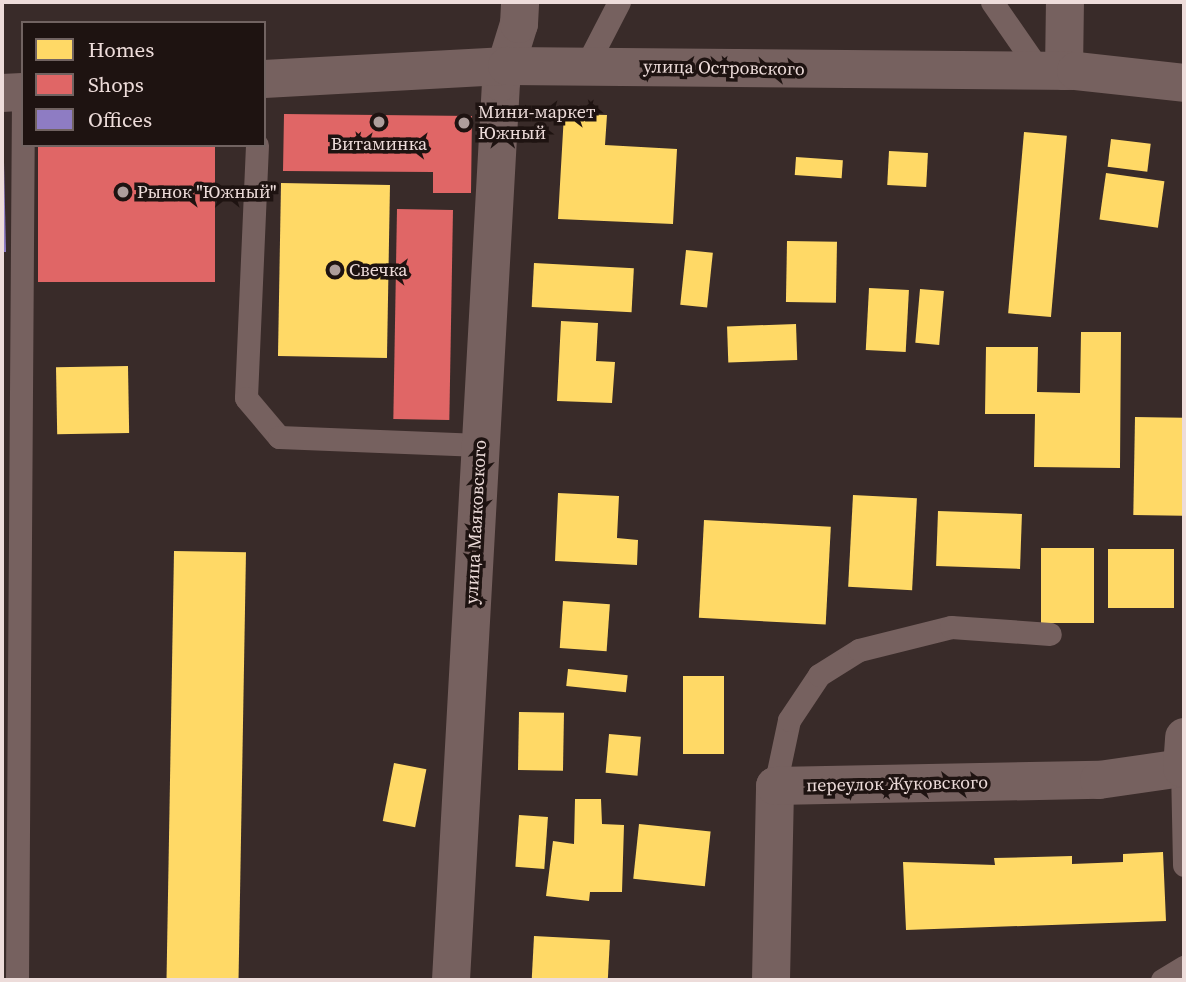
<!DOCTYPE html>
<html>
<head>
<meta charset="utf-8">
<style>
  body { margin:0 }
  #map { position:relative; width:1186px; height:982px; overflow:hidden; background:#392b29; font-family:"Source Serif 4",serif }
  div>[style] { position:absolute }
  .homes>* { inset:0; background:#ffd966; transform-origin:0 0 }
  .shops>* { inset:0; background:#e06666; transform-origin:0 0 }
  .offices>* { inset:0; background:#8e7cc3 }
  .service>* { height:23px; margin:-11.5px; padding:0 11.5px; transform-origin:11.5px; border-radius:11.5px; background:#76615f }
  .minor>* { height:38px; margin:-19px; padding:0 19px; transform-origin:19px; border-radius:19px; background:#76615f }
  .tertiary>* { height:38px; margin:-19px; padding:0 19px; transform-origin:19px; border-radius:19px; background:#76615f }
  .dots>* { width:19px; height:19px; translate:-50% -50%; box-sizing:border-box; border:4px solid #1e1311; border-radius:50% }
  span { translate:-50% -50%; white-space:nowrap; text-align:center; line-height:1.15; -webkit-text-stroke:7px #1e1311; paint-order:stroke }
  .street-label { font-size:18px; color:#eddcda }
  .poi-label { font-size:18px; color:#eddcda }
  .left { translate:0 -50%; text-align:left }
  .frame { position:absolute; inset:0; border:4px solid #eddcda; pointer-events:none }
  .legend { position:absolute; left:21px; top:21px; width:245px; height:126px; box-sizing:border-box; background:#1e1311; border:2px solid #716361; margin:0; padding:9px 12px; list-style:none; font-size:21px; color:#eddcda }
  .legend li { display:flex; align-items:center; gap:14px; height:35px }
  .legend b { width:35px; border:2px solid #716361 }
</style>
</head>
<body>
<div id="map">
  <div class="homes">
    <i style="clip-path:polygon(564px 114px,607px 115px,605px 145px,677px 149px,673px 224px,558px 219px)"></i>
    <i style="left:1024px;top:132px;width:43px;height:182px;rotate:5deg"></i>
    <i style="left:1111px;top:139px;width:40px;height:28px;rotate:7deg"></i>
    <i style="left:889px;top:151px;width:39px;height:34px;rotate:3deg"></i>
    <i style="left:796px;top:157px;width:47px;height:18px;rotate:4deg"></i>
    <i style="left:1106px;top:173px;width:59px;height:47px;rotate:8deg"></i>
    <i style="left:281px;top:183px;width:109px;height:173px;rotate:1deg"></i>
    <i style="left:787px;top:241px;width:50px;height:61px;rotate:1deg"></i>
    <i style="left:686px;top:250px;width:27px;height:55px;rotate:6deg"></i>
    <i style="left:534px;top:263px;width:100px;height:44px;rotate:3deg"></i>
    <i style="left:869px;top:288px;width:40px;height:62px;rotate:3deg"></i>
    <i style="left:920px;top:289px;width:24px;height:54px;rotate:5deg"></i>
    <i style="clip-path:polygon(561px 321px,598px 323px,596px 361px,615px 362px,612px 403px,557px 401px)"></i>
    <i style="left:796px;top:324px;width:36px;height:69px;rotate:88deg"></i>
    <i style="clip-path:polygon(1081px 332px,1121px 332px,1120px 468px,1034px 467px,1035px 414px,985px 414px,986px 347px,1038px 347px,1037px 392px,1080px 393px)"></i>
    <i style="left:128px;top:366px;width:67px;height:72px;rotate:89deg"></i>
    <i style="left:1135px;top:417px;width:49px;height:98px;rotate:1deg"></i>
    <i style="clip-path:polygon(558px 493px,619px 496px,617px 538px,638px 540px,637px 565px,555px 561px)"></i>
    <i style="left:853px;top:495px;width:64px;height:92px;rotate:3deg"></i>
    <i style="left:938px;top:511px;width:84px;height:55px;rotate:2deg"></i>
    <i style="left:704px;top:520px;width:127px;height:98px;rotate:3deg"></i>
    <i style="left:1041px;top:548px;width:53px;height:75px"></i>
    <i style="left:1174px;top:549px;width:59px;height:66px;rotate:90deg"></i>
    <i style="left:174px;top:551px;width:72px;height:429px;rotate:1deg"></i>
    <i style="left:563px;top:601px;width:47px;height:47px;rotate:4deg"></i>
    <i style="left:568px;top:669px;width:60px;height:17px;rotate:6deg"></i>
    <i style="left:683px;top:676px;width:41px;height:78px"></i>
    <i style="left:519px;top:712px;width:45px;height:58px;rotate:1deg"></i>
    <i style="left:609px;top:734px;width:32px;height:39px;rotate:5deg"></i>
    <i style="left:394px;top:763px;width:33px;height:59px;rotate:11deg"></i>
    <i style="clip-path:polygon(575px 799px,601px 799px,602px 824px,624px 825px,622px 892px,590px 892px,589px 901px,546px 896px,553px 841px,574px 844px)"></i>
    <i style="left:519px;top:815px;width:29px;height:52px;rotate:4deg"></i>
    <i style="left:639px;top:824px;width:72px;height:55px;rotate:6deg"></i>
    <i style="clip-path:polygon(1163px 852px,1166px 921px,906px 930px,903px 862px,995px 865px,994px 858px,1072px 856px,1072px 864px,1123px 862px,1123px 854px)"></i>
    <i style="left:534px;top:936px;width:76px;height:44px;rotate:3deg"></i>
  </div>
  <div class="shops">
    <i style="clip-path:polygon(284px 114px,472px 116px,471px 193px,433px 193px,433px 172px,283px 171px)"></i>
    <i style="left:38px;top:145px;width:177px;height:137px"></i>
    <i style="left:397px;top:209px;width:56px;height:210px;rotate:1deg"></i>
  </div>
  <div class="offices">
    <i style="clip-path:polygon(2px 162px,4px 162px,6px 252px,2px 252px)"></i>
  </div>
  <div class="service">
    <i style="left:992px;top:2px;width:83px;rotate:55.3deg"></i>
    <i style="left:586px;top:66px;width:72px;rotate:-62.7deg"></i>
    <i style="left:257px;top:145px;width:253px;rotate:92.5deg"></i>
    <i style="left:246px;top:398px;width:51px;rotate:49.8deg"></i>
    <i style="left:279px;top:437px;width:201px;rotate:2.3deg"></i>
    <i style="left:1182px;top:768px;width:97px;rotate:88.8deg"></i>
    <i style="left:775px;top:786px;width:67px;rotate:-78deg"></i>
    <i style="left:789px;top:720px;width:54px;rotate:-56.3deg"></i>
    <i style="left:819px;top:675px;width:47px;rotate:-32deg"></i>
    <i style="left:859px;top:650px;width:95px;rotate:-14deg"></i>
    <i style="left:951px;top:627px;width:99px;rotate:4deg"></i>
    <i style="left:17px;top:980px;width:888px;rotate:-89.61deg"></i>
    <i style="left:1162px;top:980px;width:26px;rotate:-31deg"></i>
  </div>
  <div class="minor">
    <i style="left:1064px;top:71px;width:69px;rotate:-89.2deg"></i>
    <i style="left:451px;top:980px;width:899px;rotate:-86.81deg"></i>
    <i style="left:501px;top:82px;width:61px;rotate:-72.8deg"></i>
    <i style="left:519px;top:24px;width:22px;rotate:-87deg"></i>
    <i style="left:771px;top:980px;width:194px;rotate:-88.8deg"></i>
    <i style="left:775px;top:786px;width:324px;rotate:-1.1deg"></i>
    <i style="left:1099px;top:780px;width:84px;rotate:-8.2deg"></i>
    <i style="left:1182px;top:768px;width:31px;rotate:-86deg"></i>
  </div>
  <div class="tertiary">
    <i style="left:264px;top:79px;width:243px;rotate:-3.1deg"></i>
    <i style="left:507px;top:66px;width:569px;rotate:0.5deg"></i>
    <i style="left:1076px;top:71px;width:109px;rotate:6.3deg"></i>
    <i style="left:2px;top:93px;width:21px;rotate:-3deg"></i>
  </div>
  <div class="dots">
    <i style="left:379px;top:122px;background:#ae9e9c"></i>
    <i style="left:464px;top:123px;background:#ae9e9c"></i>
    <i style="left:123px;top:192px;background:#ae9e9c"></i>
    <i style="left:335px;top:270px;background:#ae9e9c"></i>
  </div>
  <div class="street-label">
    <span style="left:724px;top:68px;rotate:1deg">улица Островского</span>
    <span style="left:476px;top:522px;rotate:-87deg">улица Маяковского</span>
    <span style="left:897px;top:784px;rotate:-1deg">переулок Жуковского</span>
  </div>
  <div class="poi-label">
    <span class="left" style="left:478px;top:123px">Мини-маркет<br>Южный</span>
    <span style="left:379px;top:144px">Витаминка</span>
    <span class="left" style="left:137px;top:192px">Рынок "Южный"</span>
    <span class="left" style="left:349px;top:270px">Свечка</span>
  </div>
  <div class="frame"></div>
  <ul class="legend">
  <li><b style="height:19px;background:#ffd966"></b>Homes</li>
  <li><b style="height:19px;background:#e06666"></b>Shops</li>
  <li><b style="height:19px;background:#8e7cc3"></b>Offices</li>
  </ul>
</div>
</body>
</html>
